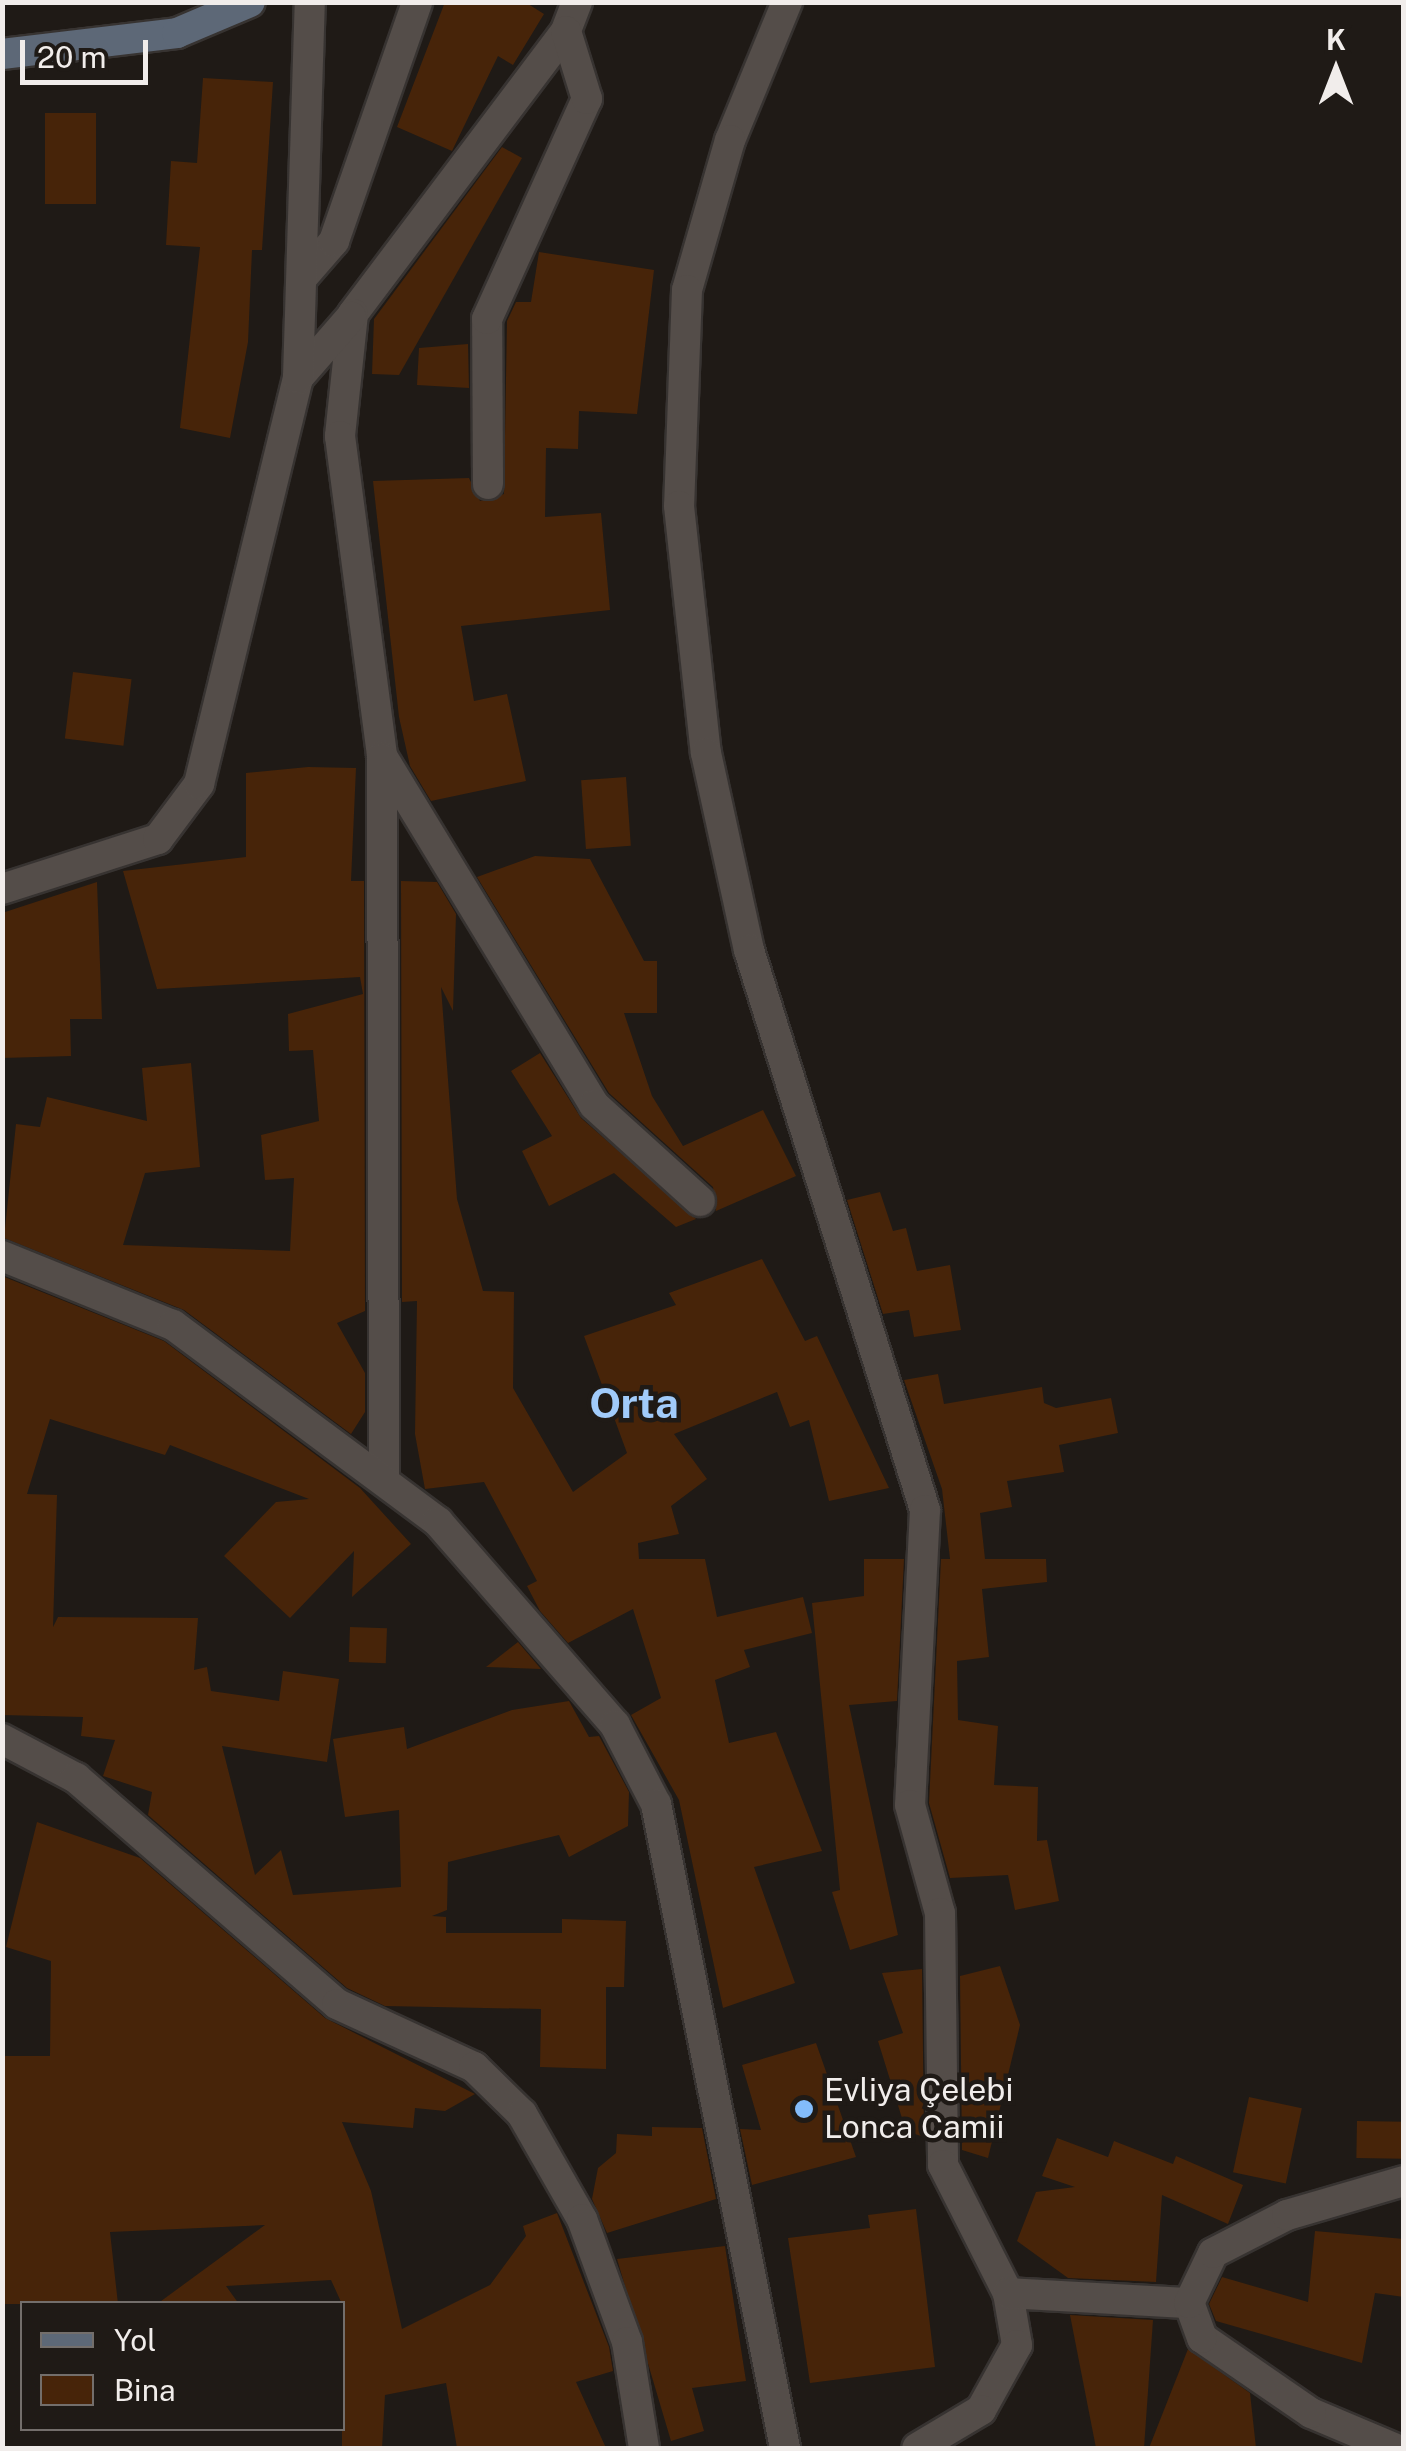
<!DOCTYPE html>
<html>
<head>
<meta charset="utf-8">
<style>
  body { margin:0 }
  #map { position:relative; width:1406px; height:2451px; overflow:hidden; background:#1f1a16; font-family:"Public Sans",sans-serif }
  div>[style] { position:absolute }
  .building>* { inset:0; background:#472409; transform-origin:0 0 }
  .roads { filter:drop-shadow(2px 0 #373331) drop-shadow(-2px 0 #373331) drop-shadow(0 2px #373331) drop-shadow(0 -2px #373331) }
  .minor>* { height:30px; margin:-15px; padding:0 15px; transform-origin:15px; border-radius:15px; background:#544d49 }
  .tertiary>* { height:30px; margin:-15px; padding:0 15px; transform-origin:15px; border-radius:15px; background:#544d49 }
  .secondary>* { height:30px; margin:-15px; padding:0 15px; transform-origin:15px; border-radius:15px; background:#5d6877 }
  .dots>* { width:28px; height:28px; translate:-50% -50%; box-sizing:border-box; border:5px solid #1f1a16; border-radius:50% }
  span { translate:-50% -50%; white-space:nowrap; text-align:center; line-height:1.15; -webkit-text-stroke:9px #1f1a16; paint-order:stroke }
  .poi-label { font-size:32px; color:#f1edeb }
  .left { translate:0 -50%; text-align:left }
  .district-label { font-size:42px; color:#a1cbfa; font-weight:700 }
  .frame { position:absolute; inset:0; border:5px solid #f1edeb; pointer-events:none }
  .legend { position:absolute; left:20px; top:2301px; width:325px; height:130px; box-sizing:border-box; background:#1f1a16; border:2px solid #736e6b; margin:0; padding:12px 18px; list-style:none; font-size:30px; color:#f1edeb }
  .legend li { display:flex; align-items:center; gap:20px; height:50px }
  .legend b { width:50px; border:2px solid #736e6b }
  .north { position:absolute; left:1286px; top:20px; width:100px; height:100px; -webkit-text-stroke:8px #1f1a16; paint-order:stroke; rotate:0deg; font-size:28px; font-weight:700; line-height:40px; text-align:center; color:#f1edeb }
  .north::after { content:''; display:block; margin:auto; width:35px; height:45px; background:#f1edeb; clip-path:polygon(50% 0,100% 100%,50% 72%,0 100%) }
  .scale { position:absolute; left:20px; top:40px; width:128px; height:45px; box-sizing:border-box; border:5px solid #f1edeb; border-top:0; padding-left:12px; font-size:30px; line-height:35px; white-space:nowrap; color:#f1edeb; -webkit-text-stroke:8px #1f1a16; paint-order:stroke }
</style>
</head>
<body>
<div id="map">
  <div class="building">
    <i style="clip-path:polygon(445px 2px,525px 2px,544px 14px,513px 65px,498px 56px,452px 151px,397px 127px)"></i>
    <i style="clip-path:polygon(203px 78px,273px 82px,262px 250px,252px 250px,248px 342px,230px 438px,180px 428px,200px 247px,166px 245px,171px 161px,197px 163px)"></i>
    <i style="left:45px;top:113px;width:51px;height:91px"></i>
    <i style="clip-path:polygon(502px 147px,522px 158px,399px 375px,372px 374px,374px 319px)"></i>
    <i style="clip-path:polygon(539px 252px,654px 270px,637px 414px,579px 411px,578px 449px,546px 448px,545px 517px,601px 513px,610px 610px,461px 626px,474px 701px,507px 694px,526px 781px,431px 801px,410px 766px,399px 717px,373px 481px,469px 478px,480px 501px,504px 494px,507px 321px,516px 302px,531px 302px)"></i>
    <i style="clip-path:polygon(468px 344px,469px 388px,417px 385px,419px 348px)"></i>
    <i style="left:73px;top:672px;width:59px;height:67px;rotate:7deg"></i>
    <i style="clip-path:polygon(308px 767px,356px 768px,351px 881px,364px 881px,365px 1311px,337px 1323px,365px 1373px,365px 1412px,351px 1434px,184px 1310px,4px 1238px,16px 1124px,40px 1127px,47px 1097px,147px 1121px,142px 1068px,191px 1063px,200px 1167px,145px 1173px,123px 1245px,290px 1251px,294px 1178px,265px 1180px,261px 1135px,319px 1121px,313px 1050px,289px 1051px,288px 1014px,363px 994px,360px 977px,157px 989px,123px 871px,246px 857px,246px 773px)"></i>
    <i style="left:626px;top:777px;width:69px;height:45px;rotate:86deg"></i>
    <i style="clip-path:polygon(535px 856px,590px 859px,644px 961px,657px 961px,657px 1013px,624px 1013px,652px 1096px,683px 1146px,763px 1110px,796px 1176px,716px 1211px,713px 1187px,609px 1093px,477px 877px)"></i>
    <i style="clip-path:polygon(401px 881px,437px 882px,456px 914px,453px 1011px,441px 987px,457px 1199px,483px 1291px,514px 1292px,513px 1388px,573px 1492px,627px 1453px,584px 1336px,676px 1305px,669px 1293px,762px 1259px,805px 1341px,817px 1336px,889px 1488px,829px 1501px,809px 1420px,790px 1427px,777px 1392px,674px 1434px,707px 1479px,671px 1506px,679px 1534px,638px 1543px,639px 1559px,705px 1559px,717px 1617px,803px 1597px,812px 1633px,744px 1650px,750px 1667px,715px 1680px,729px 1743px,776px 1732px,822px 1851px,754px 1867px,795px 1983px,723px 2008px,679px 1800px,631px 1715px,661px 1698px,633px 1609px,568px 1643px,540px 1611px,527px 1586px,537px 1581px,484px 1482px,425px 1489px,415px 1434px,417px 1301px,402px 1302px)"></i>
    <i style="clip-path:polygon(97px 882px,102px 1019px,70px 1019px,71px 1056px,2px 1058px,2px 913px)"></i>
    <i style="clip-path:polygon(540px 1053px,581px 1118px,696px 1219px,676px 1227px,614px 1173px,549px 1206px,522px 1151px,552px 1136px,511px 1071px)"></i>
    <i style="clip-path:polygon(880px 1192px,893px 1231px,906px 1228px,917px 1271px,950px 1265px,961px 1330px,914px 1337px,909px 1310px,883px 1314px,847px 1200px)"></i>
    <i style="clip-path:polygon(2px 1276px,164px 1341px,360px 1488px,411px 1544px,352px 1597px,354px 1551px,290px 1618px,224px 1556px,276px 1502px,309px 1499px,170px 1445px,165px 1455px,50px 1419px,27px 1494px,57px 1495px,53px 1627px,58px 1617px,198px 1618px,194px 1670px,207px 1667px,211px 1691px,279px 1701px,283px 1671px,339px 1679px,327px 1762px,222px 1746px,255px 1875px,281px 1850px,293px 1895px,401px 1887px,399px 1810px,345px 1817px,333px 1739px,404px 1727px,407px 1749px,512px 1710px,569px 1701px,589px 1737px,599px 1736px,629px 1792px,628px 1826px,569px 1857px,559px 1835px,448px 1862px,447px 1910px,432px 1916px,446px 1917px,446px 1933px,562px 1933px,562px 1919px,626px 1921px,624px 1987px,606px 1987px,606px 2069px,540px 2067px,541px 2009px,385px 2006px,347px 1988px,148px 1815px,152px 1792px,103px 1776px,115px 1740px,81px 1736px,83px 1717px,2px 1715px)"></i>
    <i style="clip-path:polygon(938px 1374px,944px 1404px,1042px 1387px,1044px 1403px,1056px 1408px,1111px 1398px,1118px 1433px,1059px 1445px,1064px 1472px,1007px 1481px,1012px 1507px,980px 1513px,985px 1559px,1046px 1559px,1047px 1582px,982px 1589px,989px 1657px,957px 1661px,958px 1720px,998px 1726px,994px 1785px,1038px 1787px,1037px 1841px,1047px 1840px,1059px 1901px,1015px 1910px,1008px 1875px,950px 1878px,929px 1803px,941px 1559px,950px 1559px,942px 1489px,904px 1380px)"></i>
    <i style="clip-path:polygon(864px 1559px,904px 1559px,897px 1701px,849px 1705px,898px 1935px,850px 1950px,832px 1892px,840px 1890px,812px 1603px,864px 1596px)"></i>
    <i style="left:350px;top:1627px;width:37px;height:35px;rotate:2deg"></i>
    <i style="clip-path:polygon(518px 1642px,541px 1669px,486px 1667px)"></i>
    <i style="clip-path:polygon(37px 1822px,140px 1858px,325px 2018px,475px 2094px,445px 2111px,415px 2108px,413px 2128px,342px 2122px,371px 2191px,402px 2329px,490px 2285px,526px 2236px,523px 2226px,557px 2213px,609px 2347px,613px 2371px,576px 2382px,606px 2448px,457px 2448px,446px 2383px,385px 2395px,382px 2448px,342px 2448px,342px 2304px,331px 2280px,226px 2286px,239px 2304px,157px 2304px,265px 2225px,110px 2232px,118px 2304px,2px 2304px,4px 2056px,50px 2056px,51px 1961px,6px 1947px)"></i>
    <i style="clip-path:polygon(1000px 1966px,1020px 2025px,988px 2158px,962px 2150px,960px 1976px)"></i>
    <i style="clip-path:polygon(922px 1969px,924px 2137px,906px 2131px,878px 2041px,903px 2033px,882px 1973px)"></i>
    <i style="clip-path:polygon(816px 2043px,856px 2157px,752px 2185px,740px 2129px,761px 2130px,742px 2065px)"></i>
    <i style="left:1249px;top:2097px;width:54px;height:77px;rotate:12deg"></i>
    <i style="left:1357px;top:2121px;width:47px;height:37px;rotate:1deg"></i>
    <i style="clip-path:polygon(652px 2127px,702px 2128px,716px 2199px,607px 2233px,592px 2199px,598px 2168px,616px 2153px,617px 2134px,652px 2136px)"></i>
    <i style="clip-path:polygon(1057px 2138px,1108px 2157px,1114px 2141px,1173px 2164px,1176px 2156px,1243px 2185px,1228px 2224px,1162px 2195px,1156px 2282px,1068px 2278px,1017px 2241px,1036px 2192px,1075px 2187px,1042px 2176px)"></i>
    <i style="clip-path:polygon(916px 2209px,935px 2367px,810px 2383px,788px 2238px,870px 2228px,868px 2215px)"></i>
    <i style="clip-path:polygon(1315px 2231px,1404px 2239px,1404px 2297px,1375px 2293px,1362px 2363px,1216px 2321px,1209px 2304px,1222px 2277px,1308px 2302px)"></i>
    <i style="clip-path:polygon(725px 2246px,746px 2381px,692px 2388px,704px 2431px,671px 2441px,617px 2259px)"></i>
    <i style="clip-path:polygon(1070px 2315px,1153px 2320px,1144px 2448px,1096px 2448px)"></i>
    <i style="clip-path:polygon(1188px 2349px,1250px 2393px,1256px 2448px,1149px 2448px)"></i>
  </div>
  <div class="roads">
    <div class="minor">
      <i style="left:577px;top:2px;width:31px;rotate:111deg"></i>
      <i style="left:566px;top:31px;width:354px;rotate:127deg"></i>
      <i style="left:353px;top:314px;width:123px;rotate:96.1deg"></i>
      <i style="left:340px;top:436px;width:323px;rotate:82.5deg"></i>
      <i style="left:382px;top:756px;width:408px;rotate:58.7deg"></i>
      <i style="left:594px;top:1105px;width:143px;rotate:42.2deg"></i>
      <i style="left:787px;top:2px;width:149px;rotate:112.4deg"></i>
      <i style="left:730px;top:140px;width:156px;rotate:106deg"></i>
      <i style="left:687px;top:290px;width:216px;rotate:92.1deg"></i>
      <i style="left:679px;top:506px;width:248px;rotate:83.8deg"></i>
      <i style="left:706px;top:753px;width:202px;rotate:77.7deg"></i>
      <i style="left:749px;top:950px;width:587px;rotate:72.55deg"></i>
      <i style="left:925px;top:1510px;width:295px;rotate:92.9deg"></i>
      <i style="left:910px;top:1805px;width:112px;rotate:74.5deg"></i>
      <i style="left:940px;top:1913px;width:252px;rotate:89.3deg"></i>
      <i style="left:943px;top:2165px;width:144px;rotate:63.1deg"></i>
      <i style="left:1008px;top:2293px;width:53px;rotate:80.2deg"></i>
      <i style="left:1017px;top:2345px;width:74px;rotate:119deg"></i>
      <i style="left:981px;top:2410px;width:74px;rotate:149.3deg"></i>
      <i style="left:298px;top:378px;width:81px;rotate:-49deg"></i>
      <i style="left:488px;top:484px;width:165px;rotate:-90.3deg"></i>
      <i style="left:487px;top:319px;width:242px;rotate:-65.6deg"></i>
      <i style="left:587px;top:99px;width:71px;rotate:-107.2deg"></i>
      <i style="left:382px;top:759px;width:721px;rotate:89.84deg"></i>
      <i style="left:2px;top:1256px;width:184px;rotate:22deg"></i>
      <i style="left:173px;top:1325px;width:330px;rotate:36.6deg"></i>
      <i style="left:438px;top:1522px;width:269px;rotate:48.9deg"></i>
      <i style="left:615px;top:1725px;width:89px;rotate:62.6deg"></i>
      <i style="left:656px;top:1804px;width:657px;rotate:78.67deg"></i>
      <i style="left:1008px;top:2293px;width:181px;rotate:3.2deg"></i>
      <i style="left:1394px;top:2448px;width:90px;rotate:-157.1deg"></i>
      <i style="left:1311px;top:2413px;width:132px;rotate:-145.5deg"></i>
      <i style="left:1202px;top:2338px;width:37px;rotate:-110deg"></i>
      <i style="left:1189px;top:2303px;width:55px;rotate:-64.4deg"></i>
      <i style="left:1213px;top:2253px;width:83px;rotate:-27.2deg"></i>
      <i style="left:1287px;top:2215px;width:122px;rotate:-16.2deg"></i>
    </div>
    <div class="tertiary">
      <i style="left:302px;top:278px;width:49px;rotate:-49.1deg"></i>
      <i style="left:334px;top:241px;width:253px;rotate:-70.8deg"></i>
      <i style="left:2px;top:889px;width:164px;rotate:-17.8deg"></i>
      <i style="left:158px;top:839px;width:69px;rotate:-53.3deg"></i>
      <i style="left:199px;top:784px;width:418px;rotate:-76.3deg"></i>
      <i style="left:298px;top:378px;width:376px;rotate:-88.2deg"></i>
      <i style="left:2px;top:1739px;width:84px;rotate:27.8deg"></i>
      <i style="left:76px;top:1778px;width:345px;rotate:40.9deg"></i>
      <i style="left:337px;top:2004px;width:151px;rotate:24.7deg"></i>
      <i style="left:474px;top:2067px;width:67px;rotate:44.4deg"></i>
      <i style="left:522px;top:2114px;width:121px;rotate:60.3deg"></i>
      <i style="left:582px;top:2219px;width:131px;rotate:69.9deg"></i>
      <i style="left:627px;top:2342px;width:107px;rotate:80.9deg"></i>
    </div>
    <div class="secondary">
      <i style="left:2px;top:54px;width:176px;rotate:-6.8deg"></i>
      <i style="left:177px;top:33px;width:79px;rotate:-23deg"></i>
    </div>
  </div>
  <div class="dots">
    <i style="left:804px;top:2109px;background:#83bcfb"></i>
  </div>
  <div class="poi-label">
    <span class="left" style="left:824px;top:2109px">Evliya Çelebi<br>Lonca Camii</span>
  </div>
  <div class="district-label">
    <span style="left:634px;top:1403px">Orta</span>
  </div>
  <div class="frame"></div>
  <ul class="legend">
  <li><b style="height:12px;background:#5d6877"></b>Yol</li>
  <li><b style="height:28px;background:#472409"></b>Bina</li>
  </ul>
  <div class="north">K</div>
  <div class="scale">20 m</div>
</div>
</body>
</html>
